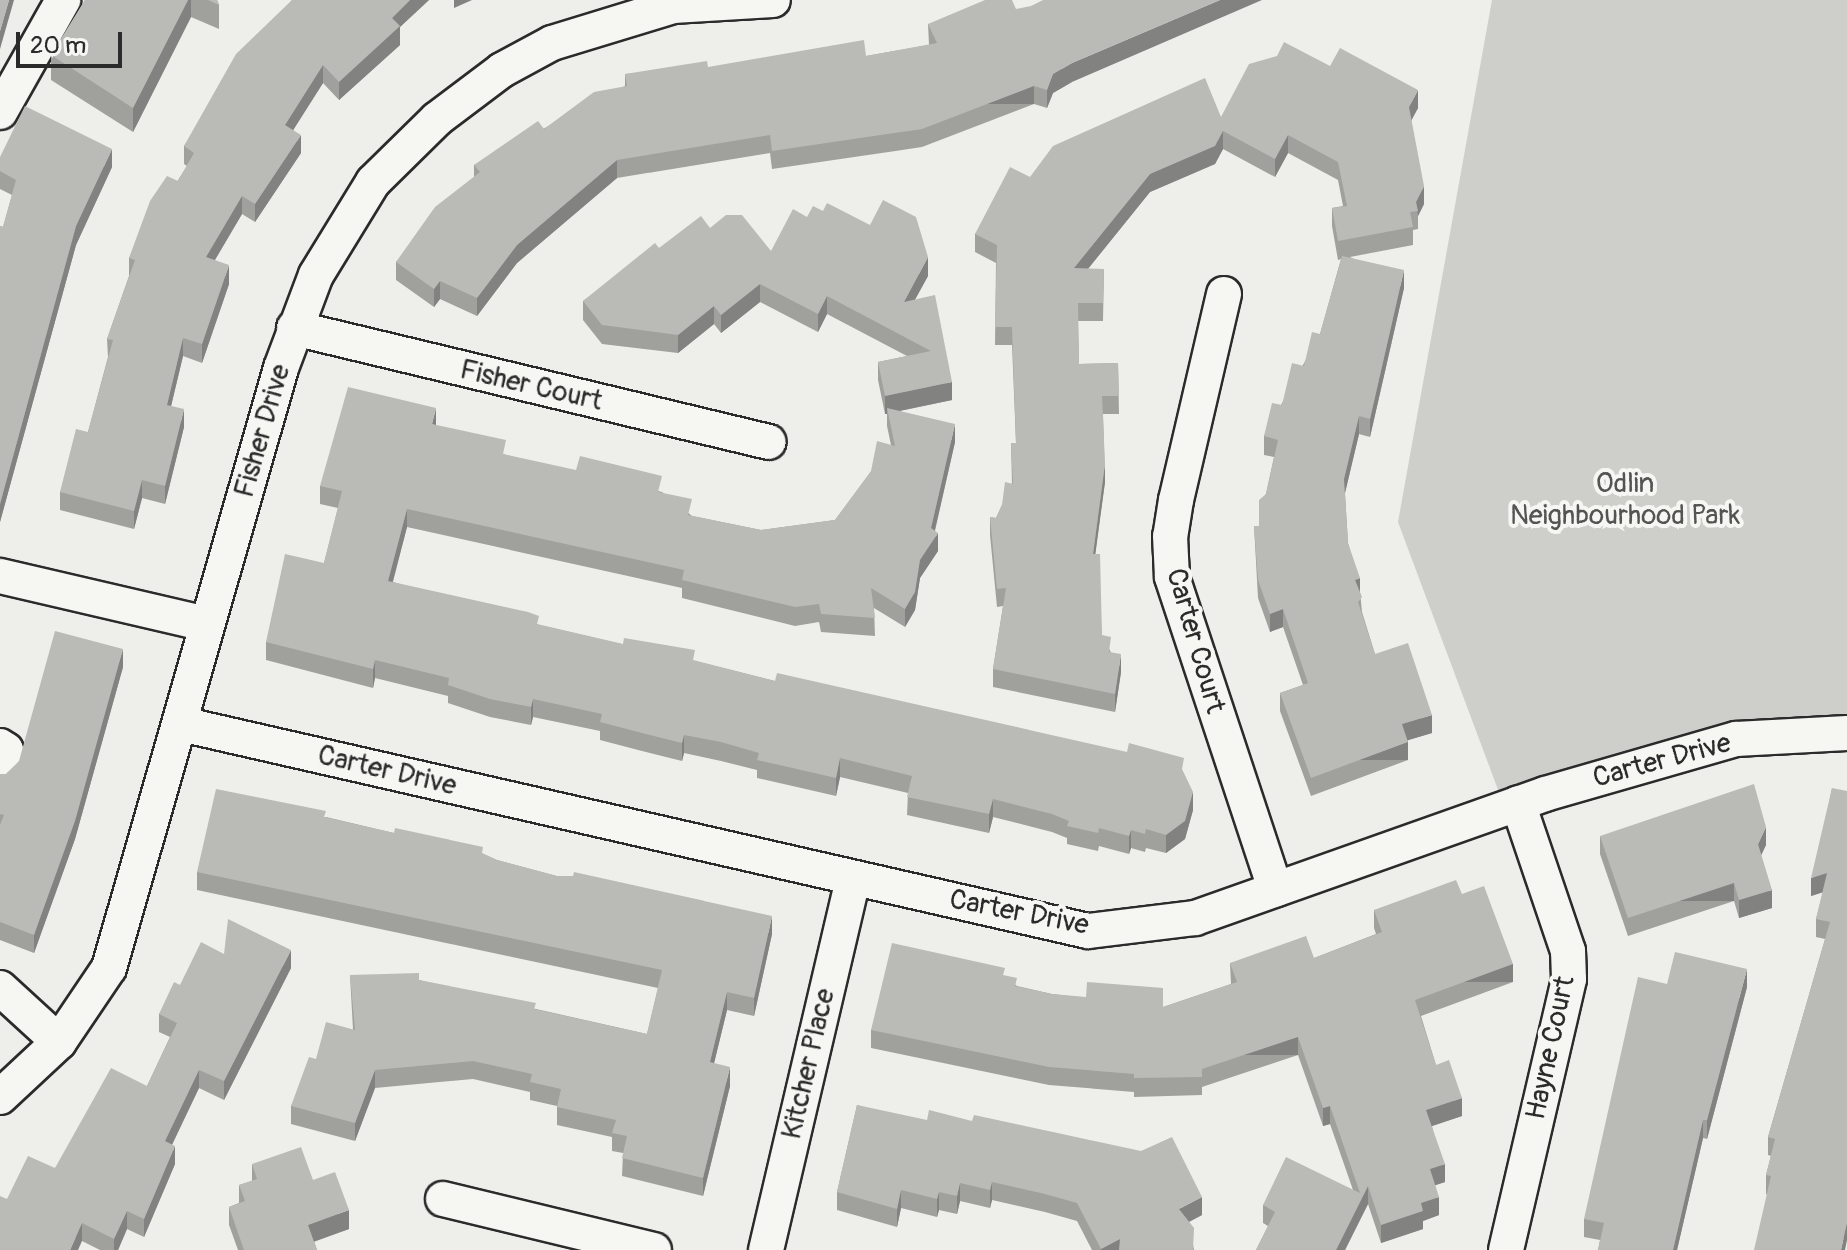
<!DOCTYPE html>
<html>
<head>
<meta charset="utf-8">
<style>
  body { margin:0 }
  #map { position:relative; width:1847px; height:1250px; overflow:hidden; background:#eeeeea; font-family:Pangolin,sans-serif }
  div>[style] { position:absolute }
  .green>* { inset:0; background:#cececa }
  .roads { filter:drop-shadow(2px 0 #2b2b2b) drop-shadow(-2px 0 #2b2b2b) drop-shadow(0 2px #2b2b2b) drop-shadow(0 -2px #2b2b2b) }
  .minor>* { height:34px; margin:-17px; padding:0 17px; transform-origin:17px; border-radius:17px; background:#f6f6f2 }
  .wall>* { inset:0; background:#a0a09d }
  .shaded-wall>* { inset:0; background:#828280; transform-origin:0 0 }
  .building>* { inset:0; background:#babab7 }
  span { translate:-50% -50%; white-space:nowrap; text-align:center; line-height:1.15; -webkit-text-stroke:8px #f6f6f2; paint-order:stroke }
  .street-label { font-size:28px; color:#2b2b2b }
  .park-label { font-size:28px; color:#545453 }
  .scale { position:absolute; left:16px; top:32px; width:106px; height:36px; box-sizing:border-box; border:4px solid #2b2b2b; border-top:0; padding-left:10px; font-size:24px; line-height:28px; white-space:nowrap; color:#2b2b2b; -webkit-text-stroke:6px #f6f6f2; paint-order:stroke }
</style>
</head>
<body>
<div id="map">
  <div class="green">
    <i style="clip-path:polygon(1492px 0,1847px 0,1847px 722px,1500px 795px,1398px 522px)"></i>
  </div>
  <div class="roads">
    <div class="minor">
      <i style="left:0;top:112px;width:129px;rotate:-60.6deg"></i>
      <i style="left:1224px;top:294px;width:212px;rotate:103.1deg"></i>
      <i style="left:1176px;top:500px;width:36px;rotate:99deg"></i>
      <i style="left:1170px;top:536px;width:41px;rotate:87.2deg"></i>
      <i style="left:1172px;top:577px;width:329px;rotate:71.7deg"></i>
      <i style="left:294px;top:328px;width:488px;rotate:13.5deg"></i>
      <i style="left:0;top:576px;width:212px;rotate:13.1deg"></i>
      <i style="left:181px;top:724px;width:930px;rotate:12.86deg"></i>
      <i style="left:1088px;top:931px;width:108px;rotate:-6.9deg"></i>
      <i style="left:1195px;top:918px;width:371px;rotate:-19.5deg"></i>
      <i style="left:1545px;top:794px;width:199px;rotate:-16.1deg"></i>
      <i style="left:1736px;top:739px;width:111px;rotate:-3.1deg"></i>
      <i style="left:0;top:746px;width:7px;rotate:34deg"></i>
      <i style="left:6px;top:750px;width:24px;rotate:105deg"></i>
      <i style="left:0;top:988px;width:80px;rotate:42.5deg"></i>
      <i style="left:0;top:1097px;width:81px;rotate:-43deg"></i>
      <i style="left:59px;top:1042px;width:89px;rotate:-56deg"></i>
      <i style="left:109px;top:968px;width:624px;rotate:-74deg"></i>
      <i style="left:281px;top:368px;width:99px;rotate:-69.4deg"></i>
      <i style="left:316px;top:275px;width:109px;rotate:-58.5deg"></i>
      <i style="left:373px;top:182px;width:90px;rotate:-44.5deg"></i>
      <i style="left:437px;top:119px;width:81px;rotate:-37deg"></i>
      <i style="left:502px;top:70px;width:57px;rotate:-28.4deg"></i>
      <i style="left:552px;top:43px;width:127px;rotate:-17deg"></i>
      <i style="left:673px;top:6px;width:100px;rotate:-3.4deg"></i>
      <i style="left:443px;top:1199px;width:217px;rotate:13.6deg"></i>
      <i style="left:766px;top:1250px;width:382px;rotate:-76.8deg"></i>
      <i style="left:1506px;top:1250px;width:278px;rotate:-76.9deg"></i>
      <i style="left:1569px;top:979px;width:28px;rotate:-92deg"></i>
      <i style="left:1568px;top:951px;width:156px;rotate:-108.7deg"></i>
    </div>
  </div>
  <div class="wall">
    <i style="clip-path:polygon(85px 0,217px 0,219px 5px,219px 29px,191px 17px,133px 132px,51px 80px,51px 55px)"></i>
    <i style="clip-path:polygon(292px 0,429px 0,400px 27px,400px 45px,339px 100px,323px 83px,293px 130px,301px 153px,255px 222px,242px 214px,215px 260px,229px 284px,202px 363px,183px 356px,171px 406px,184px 427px,165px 504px,142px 498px,134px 529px,60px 510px,60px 492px,88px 432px,108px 357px,107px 339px,129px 276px,129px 258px,187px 166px,184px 164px,184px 146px)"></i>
    <i style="clip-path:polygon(1016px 9px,1072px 82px,1053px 93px,1047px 108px,1034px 104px,922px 147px,772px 169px,770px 153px,617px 178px,517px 263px,477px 316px,440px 299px,434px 307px,396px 280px,396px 262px,474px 177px,474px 165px,625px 86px,625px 74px,866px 56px,929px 45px,928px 24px)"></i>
    <i style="clip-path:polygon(1330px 66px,1418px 108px,1411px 120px,1424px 204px,1418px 216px,1418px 229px,1413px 230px,1413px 245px,1350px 257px,1404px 288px,1370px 437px,1359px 434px,1345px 493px,1348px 543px,1360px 592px,1362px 612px,1375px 654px,1432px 733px,1408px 740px,1408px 760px,1311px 796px,1280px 711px,1280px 693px,1303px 685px,1283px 627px,1270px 632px,1258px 598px,1254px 526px,1259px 526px,1274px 457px,1264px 455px,1264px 436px,1320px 334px,1341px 259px,1338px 260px,1332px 226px,1332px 208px,1343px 206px,1338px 180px,1288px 153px,1275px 177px,1223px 149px,1215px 164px,1150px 192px,1088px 269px,1104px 269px,1103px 321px,1078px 321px,1079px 364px,1118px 363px,1119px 414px,1103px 414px,1105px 482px,1095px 554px,1102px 635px,1121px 672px,1115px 712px,993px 687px,993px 669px,1003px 606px,997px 607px,990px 535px,990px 517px,996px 518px,1012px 483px,1011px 443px,1016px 443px,1012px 345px,995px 345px,996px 263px,975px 252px,975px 234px,1030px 177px,1221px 117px)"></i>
    <i style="clip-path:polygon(0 157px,112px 167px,76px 245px,0 522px,0 226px,3px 227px,12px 195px,0 189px)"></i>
    <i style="clip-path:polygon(710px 228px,771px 251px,928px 276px,915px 299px,952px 400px,900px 411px,955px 442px,935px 531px,938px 551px,920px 578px,915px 610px,905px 627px,874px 608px,875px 636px,821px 632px,819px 622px,795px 626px,682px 598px,682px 588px,407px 527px,393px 582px,539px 625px,695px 661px,775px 681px,1184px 775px,1193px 810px,1185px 839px,1166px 853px,1146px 848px,1145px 852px,1131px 848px,1129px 854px,1099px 846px,1098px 851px,1067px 844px,1067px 838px,1052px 832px,993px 817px,989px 833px,907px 815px,908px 793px,840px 777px,836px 796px,757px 778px,757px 770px,721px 761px,684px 753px,682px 761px,642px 751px,600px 740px,600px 731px,533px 717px,531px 725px,490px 717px,448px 703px,448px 696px,375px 678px,373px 688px,266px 660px,266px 642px,324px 563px,338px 508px,320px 504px,320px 486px,436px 425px,506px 455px,662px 492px,692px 516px,761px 530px,835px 520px,891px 445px,887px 426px,887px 414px,885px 414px,878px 380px,878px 362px,907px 356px,827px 314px,818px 332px,760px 302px,721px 333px,714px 324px,678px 353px,602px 344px,583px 320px,583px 301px,659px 248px)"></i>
    <i style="clip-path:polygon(123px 667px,75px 839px,34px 953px,0 940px,0 774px,6px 774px)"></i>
    <i style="clip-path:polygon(1832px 788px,1847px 1240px,1766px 1194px,1766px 1175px,1771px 1156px,1768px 1155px,1768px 1137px,1825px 939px,1816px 937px,1816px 919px,1823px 892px,1811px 896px)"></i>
    <i style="clip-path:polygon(326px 817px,483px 854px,497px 860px,772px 934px,754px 1016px,727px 1010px,714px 1063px,730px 1086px,703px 1196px,622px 1176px,623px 1153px,612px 1151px,612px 1137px,557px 1125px,557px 1106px,530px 1100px,530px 1092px,473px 1079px,375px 1088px,355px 1141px,291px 1124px,291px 1106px,316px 1059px,353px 1030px,350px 975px,419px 980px,536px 1009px,647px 1034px,658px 988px,197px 890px,197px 872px)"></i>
    <i style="clip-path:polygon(1600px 836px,1766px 845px,1761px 855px,1772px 908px,1739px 918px,1734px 901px,1628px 936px,1600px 854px)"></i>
    <i style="clip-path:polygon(1462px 894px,1513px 982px,1421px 1016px,1436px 1065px,1462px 1116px,1432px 1126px,1445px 1182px,1435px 1185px,1439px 1215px,1423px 1221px,1423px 1229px,1381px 1243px,1368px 1204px,1345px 1250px,1256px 1250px,1268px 1226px,1263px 1223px,1263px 1205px,1353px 1190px,1330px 1124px,1323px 1126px,1298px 1055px,1202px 1087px,1202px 1095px,1134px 1097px,1134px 1092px,1049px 1085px,871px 1048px,871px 1030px,1005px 976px,1017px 986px,1052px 994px,1163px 1007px,1231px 984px,1230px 963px,1314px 958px,1376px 934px,1374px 928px,1374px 910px)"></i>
    <i style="clip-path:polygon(224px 954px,291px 968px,224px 1100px,199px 1088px,172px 1145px,175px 1164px,144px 1237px,127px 1229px,118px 1250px,100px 1250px,82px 1241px,7px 1199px,55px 1168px,147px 1086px,170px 1037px,159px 1032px,159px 1014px,180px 985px)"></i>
    <i style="clip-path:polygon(1747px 987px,1707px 1139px,1703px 1138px,1677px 1250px,1598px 1250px,1600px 1240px,1584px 1237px,1584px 1219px)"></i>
    <i style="clip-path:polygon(857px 1105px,1202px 1215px,1189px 1222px,1194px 1250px,1092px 1250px,1077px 1221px,1045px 1212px,992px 1200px,990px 1208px,960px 1201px,957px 1214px,939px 1210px,937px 1217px,901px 1208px,897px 1227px,837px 1210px,837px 1192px)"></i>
    <i style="clip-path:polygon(252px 1164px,313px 1180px,349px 1229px,314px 1241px,317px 1250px,238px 1250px,229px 1225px,229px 1207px,239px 1203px,239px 1185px,252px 1181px)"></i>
  </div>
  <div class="shaded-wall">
    <i style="clip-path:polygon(9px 0,14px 0,0 49px,0 31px)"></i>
    <i style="clip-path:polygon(188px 0,191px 0,191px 17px,133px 132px,133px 108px)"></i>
    <i style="clip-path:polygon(410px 0,429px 0,400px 27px,400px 45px,339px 100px,339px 82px,392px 18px)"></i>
    <i style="clip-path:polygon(454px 0,472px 0,454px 8px)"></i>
    <i style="clip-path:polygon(1220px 0,1262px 0,1072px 82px,1053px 93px,1047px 108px,1047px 90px,1053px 74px,1072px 63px)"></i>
    <i style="clip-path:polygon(323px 65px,323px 83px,285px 143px,285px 125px)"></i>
    <i style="left:1034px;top:86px;width:18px;height:120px;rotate:90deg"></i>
    <i style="clip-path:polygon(1418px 90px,1418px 108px,1409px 125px,1409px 107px)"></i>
    <i style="clip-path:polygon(1223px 131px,1223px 149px,1215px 164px,1150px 192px,1074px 286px,1074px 268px,1150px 174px)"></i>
    <i style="clip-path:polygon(301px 135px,301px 153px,255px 222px,255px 204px)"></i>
    <i style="clip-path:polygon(1288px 135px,1288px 153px,1275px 177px,1275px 159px)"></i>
    <i style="clip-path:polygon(112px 149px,112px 167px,76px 245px,0 522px,0 504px,76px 226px)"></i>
    <i style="clip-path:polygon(617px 160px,617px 178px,517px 263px,477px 316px,477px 298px,517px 245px)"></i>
    <i style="clip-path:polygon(1424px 186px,1424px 204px,1418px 216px,1416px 202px)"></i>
    <i style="clip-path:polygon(242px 196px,242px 214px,206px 275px,206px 257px)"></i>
    <i style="clip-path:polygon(928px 257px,928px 276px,904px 320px,904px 302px)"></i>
    <i style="clip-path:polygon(229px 265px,229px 284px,202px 363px,202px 344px)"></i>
    <i style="clip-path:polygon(1404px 270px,1404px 288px,1370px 437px,1370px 419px)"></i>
    <i style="clip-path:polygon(440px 281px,440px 299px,434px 307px,434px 289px)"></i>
    <i style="clip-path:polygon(760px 284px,760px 302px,721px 333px,721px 315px)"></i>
    <i style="clip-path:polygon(827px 296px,827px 314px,818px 332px,818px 314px)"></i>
    <i style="clip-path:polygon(714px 306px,714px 324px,678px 353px,678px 335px)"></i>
    <i style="clip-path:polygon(183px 338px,183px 356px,167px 423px,167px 405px)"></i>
    <i style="clip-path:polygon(952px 382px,952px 400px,889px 413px,887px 408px,887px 414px,885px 414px,885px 396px)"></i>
    <i style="clip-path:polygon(436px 408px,436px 426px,432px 424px)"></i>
    <i style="clip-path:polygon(184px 409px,184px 427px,165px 504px,165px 486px)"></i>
    <i style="clip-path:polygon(1359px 416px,1359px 434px,1344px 497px,1344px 479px)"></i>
    <i style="clip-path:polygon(955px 424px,955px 442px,932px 542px,938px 533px,938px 551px,920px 578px,915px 610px,905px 627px,905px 609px,920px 560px,931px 528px)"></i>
    <i style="clip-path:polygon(1105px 464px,1105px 482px,1093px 572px,1093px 554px)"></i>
    <i style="clip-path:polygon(142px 480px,142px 498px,134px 529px,134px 511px)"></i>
    <i style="clip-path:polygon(407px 509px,407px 527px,388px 599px,388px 581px)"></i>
    <i style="clip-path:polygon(1360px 578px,1360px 596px,1355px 580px)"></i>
    <i style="clip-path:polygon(1283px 609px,1283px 627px,1270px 632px,1270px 614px)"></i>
    <i style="clip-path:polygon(123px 649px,123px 667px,75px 839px,34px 953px,34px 935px)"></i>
    <i style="clip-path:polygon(1121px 654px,1121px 672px,1115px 712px,1115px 694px)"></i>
    <i style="clip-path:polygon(375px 660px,375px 678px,373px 688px,373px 669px)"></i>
    <i style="clip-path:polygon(533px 699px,533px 717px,531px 725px,531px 707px)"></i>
    <i style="clip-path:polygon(1432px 715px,1432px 733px,1402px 742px,1402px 724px)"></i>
    <i style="clip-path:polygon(684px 735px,684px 753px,682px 761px,682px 743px)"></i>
    <i style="left:1408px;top:742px;width:18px;height:103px;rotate:90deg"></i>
    <i style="clip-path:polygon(840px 758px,840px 777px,836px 796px,836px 778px)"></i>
    <i style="clip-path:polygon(1193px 792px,1193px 810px,1185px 839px,1166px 853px,1166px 835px)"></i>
    <i style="clip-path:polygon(993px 799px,993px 817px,989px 833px,989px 814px)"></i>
    <i style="clip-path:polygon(1766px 827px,1766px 845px,1758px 862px,1758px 844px)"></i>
    <i style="clip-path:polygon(1131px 830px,1131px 848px,1129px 854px,1129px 836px)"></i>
    <i style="clip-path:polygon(1827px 873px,1827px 891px,1811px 896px,1811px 878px)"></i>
    <i style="left:1734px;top:883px;width:18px;height:112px;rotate:90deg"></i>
    <i style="clip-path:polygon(1772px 890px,1772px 908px,1739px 918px,1739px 900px)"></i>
    <i style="clip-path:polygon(772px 916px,772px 934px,754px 1016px,754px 998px)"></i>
    <i style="clip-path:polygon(291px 950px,291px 968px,224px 1100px,224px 1081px)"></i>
    <i style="left:1513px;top:964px;width:18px;height:104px;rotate:90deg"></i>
    <i style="clip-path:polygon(1747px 969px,1747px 987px,1707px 1139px,1707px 1120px)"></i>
    <i style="clip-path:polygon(727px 992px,727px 1010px,710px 1080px,710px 1062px)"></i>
    <i style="left:1298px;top:1037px;width:18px;height:101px;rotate:90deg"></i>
    <i style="clip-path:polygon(730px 1067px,730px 1086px,703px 1196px,703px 1178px)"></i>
    <i style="clip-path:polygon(199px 1070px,199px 1088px,165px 1159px,165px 1141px)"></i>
    <i style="clip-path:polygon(375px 1070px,375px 1088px,355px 1141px,355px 1123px)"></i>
    <i style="clip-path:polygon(1462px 1098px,1462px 1116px,1426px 1128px,1426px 1110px)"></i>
    <i style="clip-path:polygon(1330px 1106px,1330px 1124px,1323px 1126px,1323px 1108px)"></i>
    <i style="clip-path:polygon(1703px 1120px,1703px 1138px,1677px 1250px,1673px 1250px)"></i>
    <i style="clip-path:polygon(175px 1146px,175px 1164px,144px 1237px,144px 1219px)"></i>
    <i style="clip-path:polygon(1445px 1164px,1445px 1182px,1430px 1187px,1430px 1169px)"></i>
    <i style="clip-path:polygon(992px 1182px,992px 1200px,990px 1208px,990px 1190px)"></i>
    <i style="clip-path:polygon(960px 1183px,960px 1201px,957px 1214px,957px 1196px)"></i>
    <i style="clip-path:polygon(1368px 1186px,1368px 1204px,1345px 1250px,1336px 1250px)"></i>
    <i style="clip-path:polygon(901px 1190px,901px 1208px,897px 1227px,897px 1209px)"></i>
    <i style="clip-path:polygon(939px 1192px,939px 1210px,937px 1217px,937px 1199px)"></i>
    <i style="clip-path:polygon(1202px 1197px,1202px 1215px,1179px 1227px,1179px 1209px)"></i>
    <i style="clip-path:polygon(1439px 1197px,1439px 1215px,1423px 1221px,1423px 1229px,1381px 1243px,1381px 1225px,1421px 1203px)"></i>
    <i style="clip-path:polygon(349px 1210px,349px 1229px,308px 1244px,308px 1225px)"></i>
    <i style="clip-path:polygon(127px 1211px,127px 1229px,118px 1250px,114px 1250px,114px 1239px)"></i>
    <i style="clip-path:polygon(1847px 1222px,1847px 1240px,1845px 1250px,1841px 1250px)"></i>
    <i style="clip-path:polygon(82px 1223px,82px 1241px,78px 1250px,70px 1250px)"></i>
    <i style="clip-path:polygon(1120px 1239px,1120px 1250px,1101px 1250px,1101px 1249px)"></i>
  </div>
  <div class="building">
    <i style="clip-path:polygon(0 0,9px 0,0 31px)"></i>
    <i style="clip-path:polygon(85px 0,188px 0,133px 108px,51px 55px)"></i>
    <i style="clip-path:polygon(208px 0,217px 0,219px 5px)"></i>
    <i style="clip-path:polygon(292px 0,410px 0,392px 18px,400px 26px,339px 82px,323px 65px,285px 125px,301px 135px,255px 204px,242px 196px,206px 257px,229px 265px,202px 344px,183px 338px,167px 405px,184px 409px,165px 486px,142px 480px,134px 511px,60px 492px,76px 429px,88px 432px,113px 340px,107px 339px,135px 260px,129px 258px,150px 201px,167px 176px,178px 181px,194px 153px,184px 146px,236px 54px)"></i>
    <i style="clip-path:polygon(985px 0,1012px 0,1016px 9px,1031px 6px,1043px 0,1220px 0,1072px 63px,1053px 74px,1047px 90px,1034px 86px,922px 129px,772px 151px,770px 135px,617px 160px,517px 245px,477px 298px,440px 281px,434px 289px,396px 262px,435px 207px,480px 172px,474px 165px,538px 121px,544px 129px,594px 92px,627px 86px,625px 74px,707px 61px,708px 67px,864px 40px,866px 56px,937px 43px,928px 24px)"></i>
    <i style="clip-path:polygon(1284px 42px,1330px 66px,1340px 48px,1418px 90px,1409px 107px,1424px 186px,1416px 202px,1418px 211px,1410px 212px,1413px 227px,1338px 241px,1332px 208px,1347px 206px,1338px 162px,1288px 135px,1275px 159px,1223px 131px,1215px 146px,1150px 174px,1074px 268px,1104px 269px,1103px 303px,1078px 303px,1079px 364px,1118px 363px,1119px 396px,1102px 396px,1105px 464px,1093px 554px,1100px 554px,1102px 635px,1111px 637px,1109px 652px,1121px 654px,1115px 694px,993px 669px,1006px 588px,997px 589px,990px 517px,996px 518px,1002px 505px,1005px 482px,1013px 484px,1011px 443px,1016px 443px,1012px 327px,995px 327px,997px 245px,975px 234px,1010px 167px,1030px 177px,1053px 146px,1205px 78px,1221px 117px,1249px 64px,1277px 56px)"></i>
    <i style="clip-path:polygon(25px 106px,112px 149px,76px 226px,0 504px,0 226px,3px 227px,16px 180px,0 171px,0 157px)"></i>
    <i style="clip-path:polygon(883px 200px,916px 217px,928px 257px,904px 302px,935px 295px,952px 382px,885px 396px,878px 362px,931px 351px,827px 296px,818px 314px,760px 284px,721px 315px,714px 306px,678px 335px,602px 325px,583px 301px,655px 243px,659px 248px,701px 216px,710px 228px,726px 215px,742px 215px,771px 251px,793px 209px,807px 217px,813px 206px,823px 211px,827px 203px,870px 225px)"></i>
    <i style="clip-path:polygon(1342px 256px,1404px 270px,1370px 419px,1359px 416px,1344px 479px,1348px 543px,1360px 578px,1355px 580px,1362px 597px,1358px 602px,1375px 654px,1408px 643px,1432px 715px,1402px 724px,1408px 742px,1311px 778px,1280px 693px,1308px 683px,1283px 609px,1270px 614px,1258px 580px,1254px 526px,1259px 526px,1259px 500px,1266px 494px,1278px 440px,1264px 436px,1272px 403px,1282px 405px,1292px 363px,1304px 366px,1312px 332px,1320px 334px)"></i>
    <i style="clip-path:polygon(348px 387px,436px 408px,432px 424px,506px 440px,503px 454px,576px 470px,580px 456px,662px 476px,658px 492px,692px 499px,688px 515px,761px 530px,835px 520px,871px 471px,877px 441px,895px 446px,887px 408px,955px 424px,931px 528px,938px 533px,920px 560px,915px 592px,905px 609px,871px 588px,875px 618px,821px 614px,819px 604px,795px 607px,682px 580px,684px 570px,407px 509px,388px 581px,528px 612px,539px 616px,537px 624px,623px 644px,624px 638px,695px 650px,693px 660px,775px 681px,777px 673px,1127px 752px,1129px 743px,1184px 758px,1182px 769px,1193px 792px,1185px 821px,1166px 835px,1146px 829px,1145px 834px,1131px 830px,1129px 836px,1099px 828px,1098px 833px,1067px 826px,1069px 821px,1052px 814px,993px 799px,989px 814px,907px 797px,912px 776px,840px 758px,836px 778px,757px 760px,759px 753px,721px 742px,684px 735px,682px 743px,642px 733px,600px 722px,602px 714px,533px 699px,531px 707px,490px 699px,448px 685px,449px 678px,375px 660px,373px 669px,266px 642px,285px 554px,324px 563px,342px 491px,320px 486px)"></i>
    <i style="clip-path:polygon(55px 631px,123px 649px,75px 821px,34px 935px,0 922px,0 825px,4px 815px,0 814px,0 774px,6px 774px,19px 761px)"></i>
    <i style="clip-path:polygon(1754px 784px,1766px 827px,1758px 844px,1772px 890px,1739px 900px,1734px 883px,1628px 918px,1600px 836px)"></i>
    <i style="clip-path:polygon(1832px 788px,1847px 791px,1847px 1222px,1841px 1250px,1754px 1250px,1771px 1176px,1766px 1175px,1775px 1139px,1768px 1137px,1830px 922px,1816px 919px,1827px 873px,1811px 878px)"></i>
    <i style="clip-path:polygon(216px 789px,326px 811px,324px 817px,394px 833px,395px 828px,483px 847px,482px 853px,497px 860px,557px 876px,573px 876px,574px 872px,772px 916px,754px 998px,727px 992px,710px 1062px,730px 1067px,703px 1178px,622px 1158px,627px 1136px,612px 1133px,616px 1120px,557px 1107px,561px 1089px,530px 1082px,532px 1074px,473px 1061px,375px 1070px,355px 1123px,291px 1106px,309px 1057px,316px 1059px,326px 1022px,355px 1030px,350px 975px,419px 973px,419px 980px,536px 1003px,534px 1009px,647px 1034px,662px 970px,197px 872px)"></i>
    <i style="clip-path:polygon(1456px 880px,1462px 894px,1484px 886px,1513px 964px,1415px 1000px,1436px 1065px,1449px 1060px,1462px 1098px,1426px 1110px,1445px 1164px,1430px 1169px,1439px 1197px,1421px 1203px,1423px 1211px,1381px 1225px,1368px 1186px,1336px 1250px,1256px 1250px,1275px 1212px,1263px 1205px,1286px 1157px,1360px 1193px,1330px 1106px,1323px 1108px,1298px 1037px,1202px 1069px,1202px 1077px,1134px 1078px,1134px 1074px,1049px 1067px,871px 1030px,892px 943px,1005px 968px,1003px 975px,1017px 978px,1015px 986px,1052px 994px,1086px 997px,1087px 982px,1163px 988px,1163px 1007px,1237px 982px,1230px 963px,1306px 936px,1314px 958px,1382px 932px,1374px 910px)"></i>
    <i style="clip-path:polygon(228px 919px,291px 950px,224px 1081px,199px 1070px,165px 1141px,175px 1146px,144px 1219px,127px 1211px,114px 1239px,82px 1223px,70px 1250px,0 1250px,0 1196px,7px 1199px,28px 1156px,55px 1168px,111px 1068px,147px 1086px,177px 1023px,159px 1014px,174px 982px,180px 985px,201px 942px,224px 954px)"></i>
    <i style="clip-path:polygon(1675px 952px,1747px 969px,1707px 1120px,1703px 1120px,1673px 1250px,1598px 1250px,1604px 1223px,1584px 1219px,1638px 977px,1667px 984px)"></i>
    <i style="clip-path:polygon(857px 1105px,927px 1120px,929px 1110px,972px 1121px,974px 1115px,1141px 1151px,1172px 1137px,1202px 1197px,1179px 1209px,1194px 1228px,1193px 1250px,1119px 1250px,1120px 1239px,1101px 1249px,1077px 1203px,1045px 1194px,992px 1182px,990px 1190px,960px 1183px,957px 1196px,939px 1192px,937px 1199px,901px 1190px,897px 1209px,837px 1192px)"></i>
    <i style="clip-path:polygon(301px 1147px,313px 1180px,335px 1172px,349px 1210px,308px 1225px,317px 1250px,244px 1250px,229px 1207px,245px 1201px,239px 1185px,257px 1179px,252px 1164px)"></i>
  </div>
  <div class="street-label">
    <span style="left:531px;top:386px;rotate:13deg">Fisher Court</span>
    <span style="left:263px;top:431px;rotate:-74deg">Fisher Drive</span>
    <span style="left:1195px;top:641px;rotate:74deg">Carter Court</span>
    <span style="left:1662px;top:761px;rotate:-15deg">Carter Drive</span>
    <span style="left:387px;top:771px;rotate:13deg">Carter Drive</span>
    <span style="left:1019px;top:913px;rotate:11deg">Carter Drive</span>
    <span style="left:1551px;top:1048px;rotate:-78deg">Hayne Court</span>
    <span style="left:809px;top:1064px;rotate:-77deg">Kitcher Place</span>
  </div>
  <div class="park-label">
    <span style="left:1625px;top:500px">Odlin<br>Neighbourhood Park</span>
  </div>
  <div class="scale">20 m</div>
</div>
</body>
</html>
